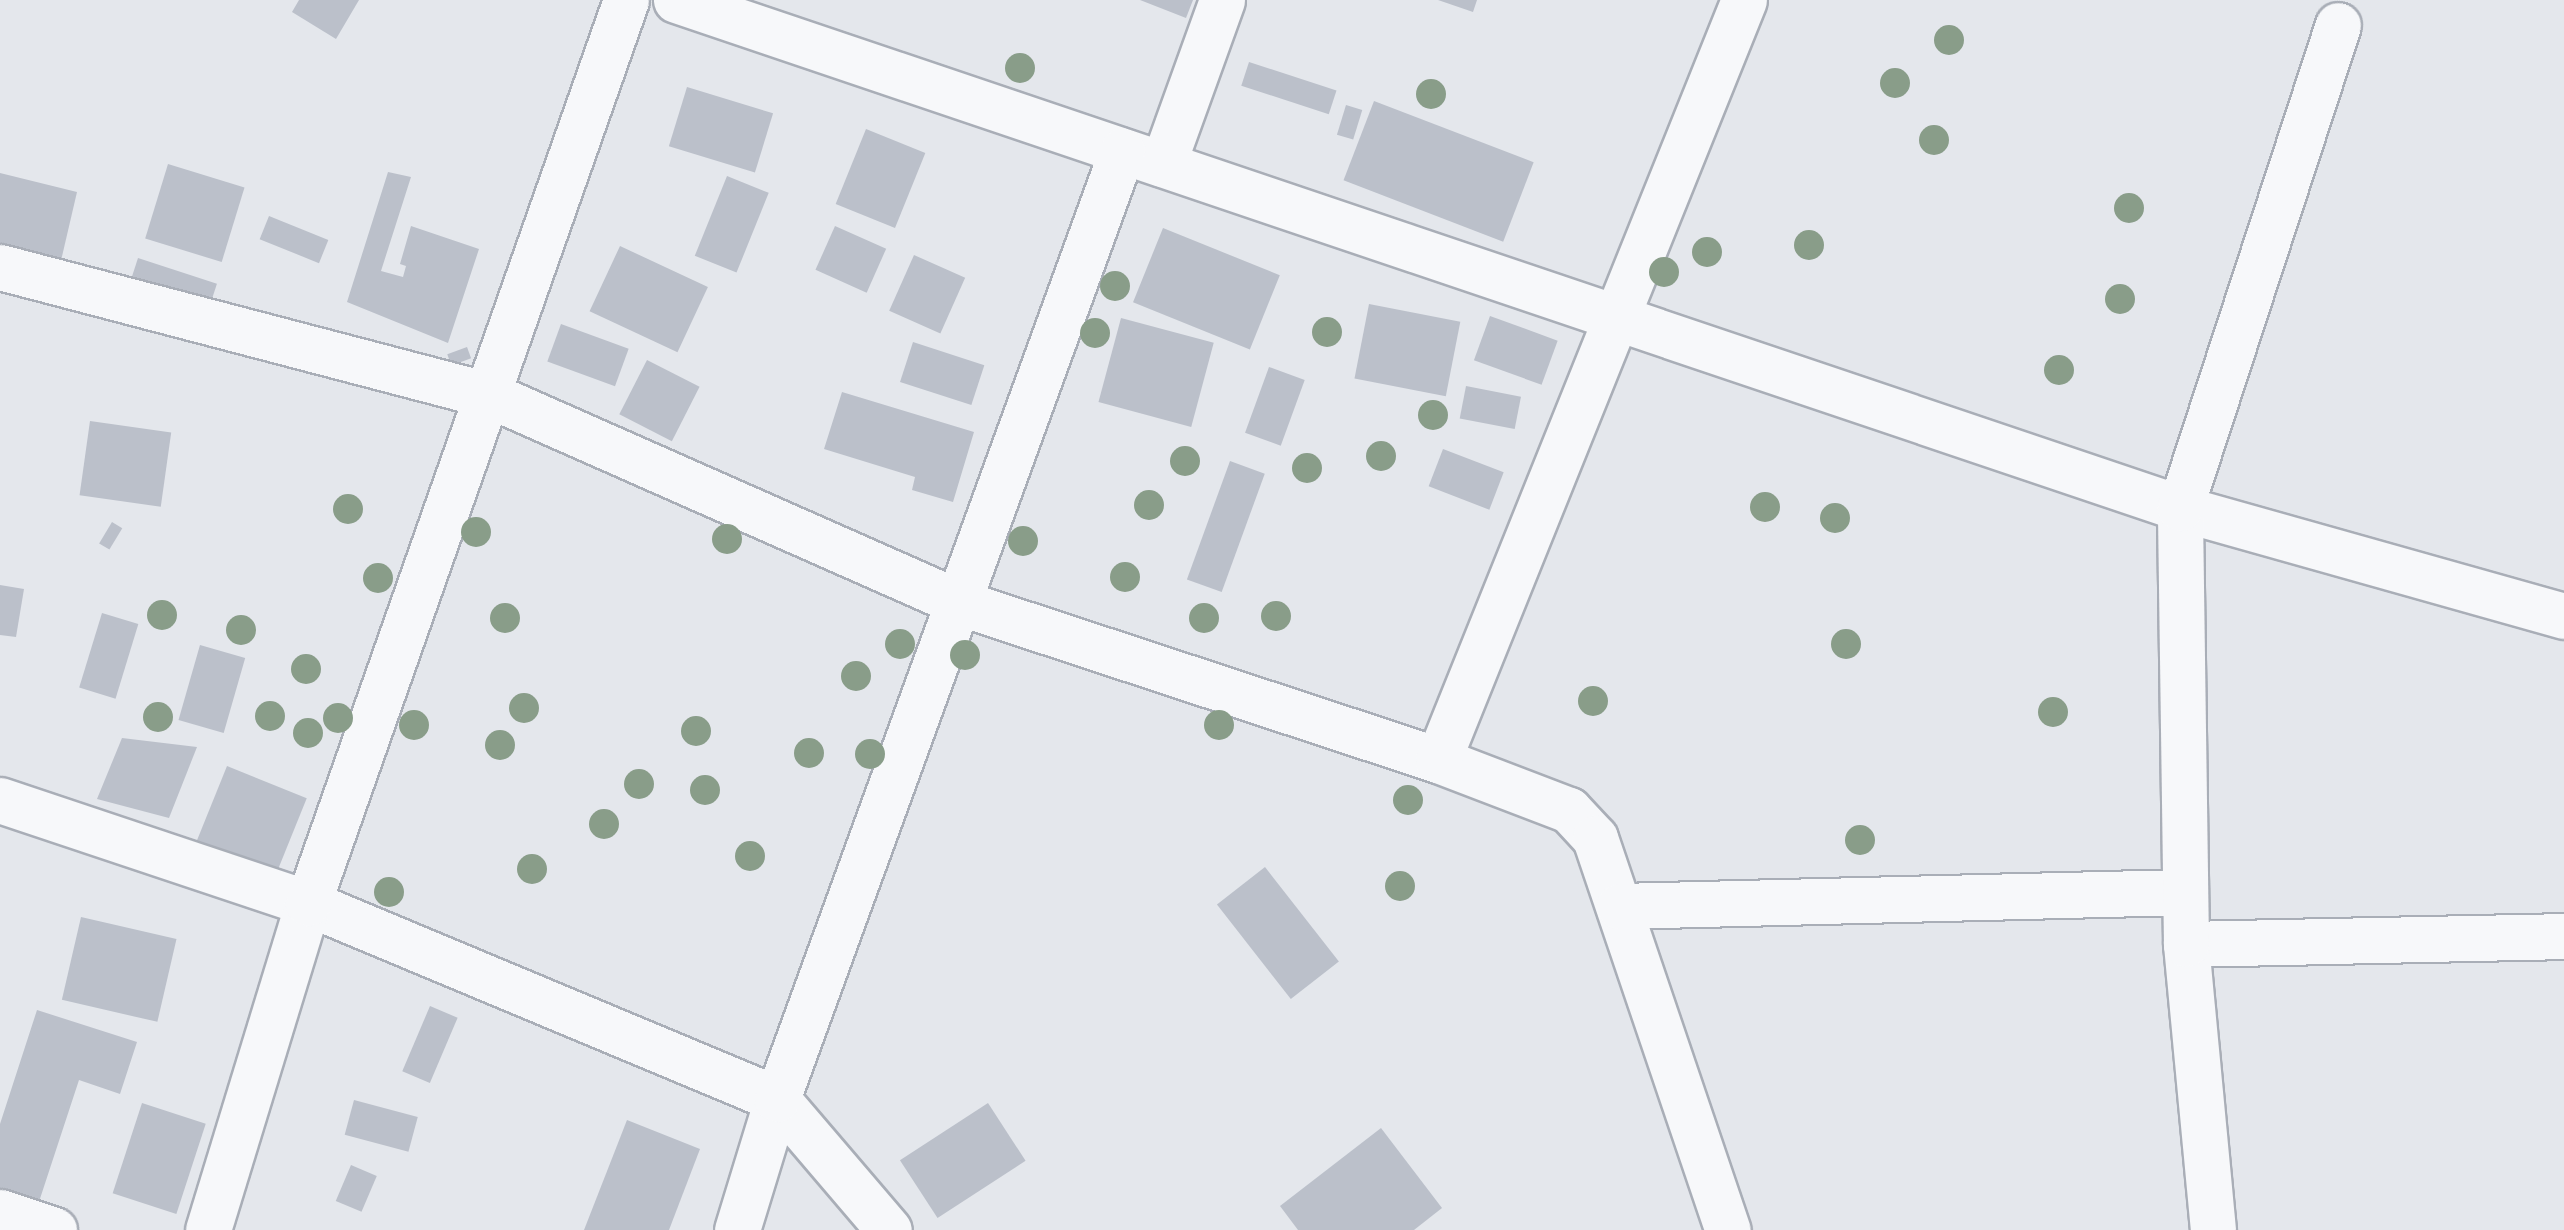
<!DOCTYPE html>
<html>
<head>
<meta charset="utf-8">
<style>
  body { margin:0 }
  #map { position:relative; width:2564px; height:1230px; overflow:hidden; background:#e4e7ec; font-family:"Archivo Narrow",sans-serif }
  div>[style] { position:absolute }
  .building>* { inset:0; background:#bbc0ca; transform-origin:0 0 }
  .roads { filter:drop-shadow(2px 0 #a9aeb7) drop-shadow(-2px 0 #a9aeb7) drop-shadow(0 2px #a9aeb7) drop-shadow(0 -2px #a9aeb7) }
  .minor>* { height:45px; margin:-22.5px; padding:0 22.5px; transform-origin:22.5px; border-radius:22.5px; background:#f7f8fa }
  .trees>* { width:30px; height:30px; margin:-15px; border-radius:50%; background:#899d89 }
  span { translate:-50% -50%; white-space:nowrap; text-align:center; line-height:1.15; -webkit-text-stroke:8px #f4f6f9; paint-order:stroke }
</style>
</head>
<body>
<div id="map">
  <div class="building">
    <i style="clip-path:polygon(299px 0,359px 0,336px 39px,292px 12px)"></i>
    <i style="clip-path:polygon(1140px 0,1193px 0,1186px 18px)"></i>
    <i style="clip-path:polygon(1438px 0,1477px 0,1473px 12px)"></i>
    <i style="left:1249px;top:62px;width:92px;height:25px;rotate:18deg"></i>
    <i style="left:687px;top:87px;width:90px;height:62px;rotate:17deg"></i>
    <i style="left:1374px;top:101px;width:171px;height:85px;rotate:21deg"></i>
    <i style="left:1346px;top:105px;width:17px;height:31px;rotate:17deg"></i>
    <i style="left:866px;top:129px;width:64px;height:81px;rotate:22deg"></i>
    <i style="left:168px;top:164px;width:80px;height:78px;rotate:17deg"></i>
    <i style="clip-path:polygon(388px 172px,411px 177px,381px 271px,403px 277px,406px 266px,400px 264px,411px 226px,479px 249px,448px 343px,347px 302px)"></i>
    <i style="clip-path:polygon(0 173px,77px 192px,60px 265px,0 251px)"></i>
    <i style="left:727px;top:176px;width:45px;height:86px;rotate:22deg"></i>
    <i style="left:269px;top:216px;width:64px;height:25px;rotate:22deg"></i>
    <i style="left:835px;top:226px;width:56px;height:48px;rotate:24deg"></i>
    <i style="left:1163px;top:228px;width:126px;height:80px;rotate:22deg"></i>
    <i style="left:620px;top:246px;width:97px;height:72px;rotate:25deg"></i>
    <i style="left:914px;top:255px;width:56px;height:61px;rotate:24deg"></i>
    <i style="left:138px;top:258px;width:83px;height:33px;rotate:18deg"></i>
    <i style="left:1369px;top:304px;width:93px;height:76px;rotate:11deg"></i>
    <i style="left:1490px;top:316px;width:72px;height:47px;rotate:20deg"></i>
    <i style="left:1121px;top:318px;width:96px;height:87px;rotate:15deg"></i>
    <i style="left:561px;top:324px;width:72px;height:40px;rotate:20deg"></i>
    <i style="left:913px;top:342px;width:75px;height:42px;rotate:18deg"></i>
    <i style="left:467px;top:347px;width:12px;height:21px;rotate:70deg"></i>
    <i style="left:647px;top:360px;width:59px;height:61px;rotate:27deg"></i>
    <i style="left:1269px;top:367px;width:38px;height:70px;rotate:20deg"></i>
    <i style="left:1466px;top:386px;width:56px;height:33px;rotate:11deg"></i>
    <i style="clip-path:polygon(842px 392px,974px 432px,953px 502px,912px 490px,915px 477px,824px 449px)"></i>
    <i style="left:90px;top:421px;width:82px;height:75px;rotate:8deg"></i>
    <i style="left:1443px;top:449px;width:65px;height:40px;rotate:21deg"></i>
    <i style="left:1230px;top:461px;width:37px;height:126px;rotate:20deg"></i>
    <i style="left:112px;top:522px;width:12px;height:25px;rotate:31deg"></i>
    <i style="clip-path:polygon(0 585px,24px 589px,16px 637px,0 635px)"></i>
    <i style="left:102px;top:613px;width:38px;height:78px;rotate:17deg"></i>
    <i style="left:200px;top:645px;width:47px;height:78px;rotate:16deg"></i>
    <i style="clip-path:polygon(122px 738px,197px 747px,169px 818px,97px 799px)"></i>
    <i style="left:227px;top:766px;width:86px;height:83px;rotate:22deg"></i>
    <i style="left:1265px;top:867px;width:120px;height:61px;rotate:52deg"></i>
    <i style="left:81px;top:917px;width:98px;height:85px;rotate:13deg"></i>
    <i style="left:430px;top:1006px;width:30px;height:71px;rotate:23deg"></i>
    <i style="clip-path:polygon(37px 1010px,137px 1042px,120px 1094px,79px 1080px,33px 1220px,0 1209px,0 1124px)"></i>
    <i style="left:354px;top:1100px;width:66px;height:36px;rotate:15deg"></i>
    <i style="left:142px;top:1103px;width:67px;height:95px;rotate:18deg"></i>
    <i style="left:988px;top:1103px;width:69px;height:105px;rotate:57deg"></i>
    <i style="clip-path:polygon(627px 1120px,700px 1149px,669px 1230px,584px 1230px)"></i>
    <i style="clip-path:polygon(1381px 1128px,1442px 1208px,1414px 1230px,1298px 1230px,1280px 1206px)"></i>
    <i style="left:351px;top:1165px;width:28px;height:39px;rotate:23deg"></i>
  </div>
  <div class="roads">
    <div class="minor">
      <i style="left:676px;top:0;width:1587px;rotate:18.66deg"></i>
      <i style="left:2180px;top:508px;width:399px;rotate:15.7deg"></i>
      <i style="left:1163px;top:164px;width:174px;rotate:-70.2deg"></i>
      <i style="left:0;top:267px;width:509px;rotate:14.69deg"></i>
      <i style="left:492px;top:396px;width:510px;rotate:23.85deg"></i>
      <i style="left:958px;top:602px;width:505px;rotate:18.22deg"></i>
      <i style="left:1438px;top:760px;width:140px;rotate:20.9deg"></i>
      <i style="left:1569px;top:810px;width:38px;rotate:47deg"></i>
      <i style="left:1595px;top:838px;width:414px;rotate:71.3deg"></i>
      <i style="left:1438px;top:760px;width:819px;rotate:-68.07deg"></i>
      <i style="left:0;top:800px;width:325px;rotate:18.5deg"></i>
      <i style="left:308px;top:903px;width:508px;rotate:22.68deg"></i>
      <i style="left:777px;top:1099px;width:172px;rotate:49.5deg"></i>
      <i style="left:1619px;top:906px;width:566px;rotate:-1.42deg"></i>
      <i style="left:2186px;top:944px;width:378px;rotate:-1.2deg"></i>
      <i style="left:0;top:1212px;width:57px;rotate:18.4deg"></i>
      <i style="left:208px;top:1230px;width:342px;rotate:-73deg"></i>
      <i style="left:308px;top:903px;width:957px;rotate:-70.6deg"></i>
      <i style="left:737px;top:1230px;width:137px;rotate:-73deg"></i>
      <i style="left:777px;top:1099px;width:1009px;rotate:-70deg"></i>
      <i style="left:2213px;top:1230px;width:287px;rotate:-95.4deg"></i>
      <i style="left:2186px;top:944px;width:436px;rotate:-90.8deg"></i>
      <i style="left:2180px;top:508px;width:508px;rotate:-71.89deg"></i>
    </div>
  </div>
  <div class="trees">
    <i style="left:1949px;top:40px"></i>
    <i style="left:1020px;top:68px"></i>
    <i style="left:1895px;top:83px"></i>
    <i style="left:1431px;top:94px"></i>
    <i style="left:1934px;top:140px"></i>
    <i style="left:2129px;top:208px"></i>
    <i style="left:1809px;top:245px"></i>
    <i style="left:1707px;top:252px"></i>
    <i style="left:1664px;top:272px"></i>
    <i style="left:1115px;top:286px"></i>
    <i style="left:2120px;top:299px"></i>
    <i style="left:1327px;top:332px"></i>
    <i style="left:1095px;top:333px"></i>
    <i style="left:2059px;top:370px"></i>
    <i style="left:1433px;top:415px"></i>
    <i style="left:1381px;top:456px"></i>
    <i style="left:1185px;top:461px"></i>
    <i style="left:1307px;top:468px"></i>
    <i style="left:1149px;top:505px"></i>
    <i style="left:1765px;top:507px"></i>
    <i style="left:348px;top:509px"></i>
    <i style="left:1835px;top:518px"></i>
    <i style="left:476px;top:532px"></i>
    <i style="left:727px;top:539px"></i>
    <i style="left:1023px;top:541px"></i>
    <i style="left:1125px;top:577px"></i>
    <i style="left:378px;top:578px"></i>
    <i style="left:162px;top:615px"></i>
    <i style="left:1276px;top:616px"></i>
    <i style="left:505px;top:618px"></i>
    <i style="left:1204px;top:618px"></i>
    <i style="left:241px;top:630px"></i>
    <i style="left:900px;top:644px"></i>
    <i style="left:1846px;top:644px"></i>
    <i style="left:965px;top:655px"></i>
    <i style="left:306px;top:669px"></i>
    <i style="left:856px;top:676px"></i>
    <i style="left:1593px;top:701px"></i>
    <i style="left:524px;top:708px"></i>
    <i style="left:2053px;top:712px"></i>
    <i style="left:270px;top:716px"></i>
    <i style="left:158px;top:717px"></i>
    <i style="left:338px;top:718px"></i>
    <i style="left:414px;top:725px"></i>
    <i style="left:1219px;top:725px"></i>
    <i style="left:696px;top:731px"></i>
    <i style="left:308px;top:733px"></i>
    <i style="left:500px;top:745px"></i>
    <i style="left:809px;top:753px"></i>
    <i style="left:870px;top:754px"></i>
    <i style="left:639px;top:784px"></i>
    <i style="left:705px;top:790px"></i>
    <i style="left:1408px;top:800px"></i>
    <i style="left:604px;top:824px"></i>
    <i style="left:1860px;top:840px"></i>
    <i style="left:750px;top:856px"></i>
    <i style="left:532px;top:869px"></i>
    <i style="left:1400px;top:886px"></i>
    <i style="left:389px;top:892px"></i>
  </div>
</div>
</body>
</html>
